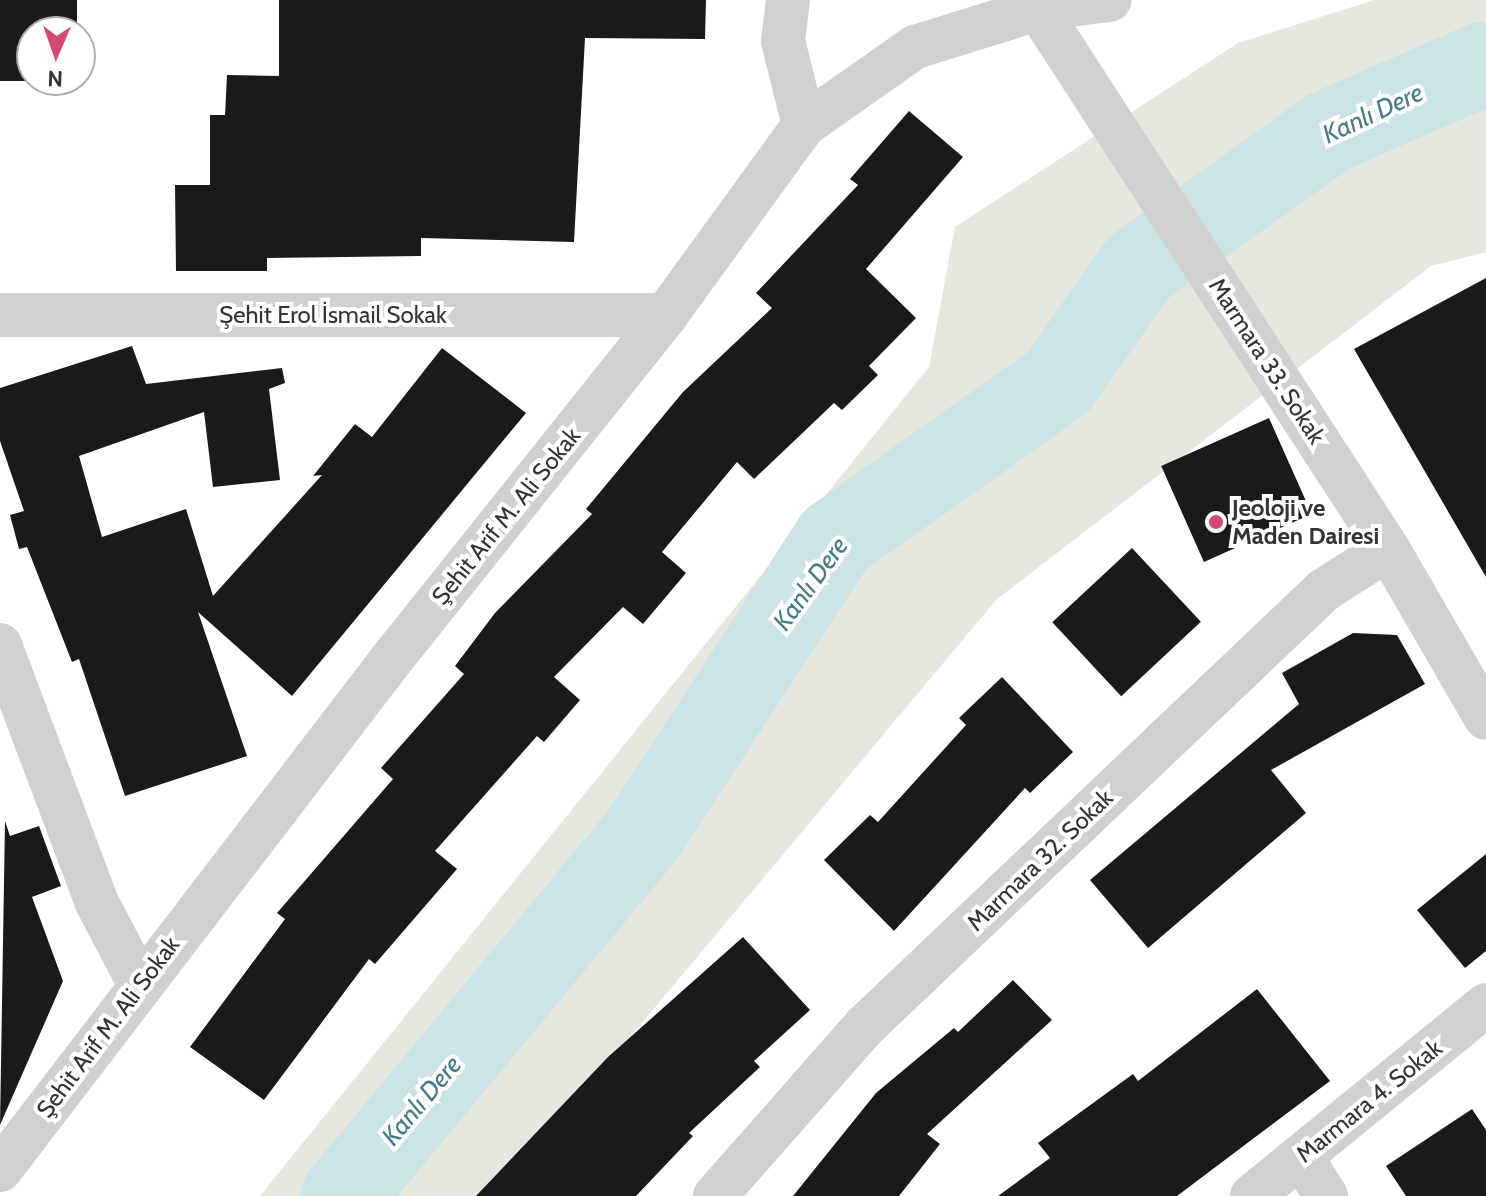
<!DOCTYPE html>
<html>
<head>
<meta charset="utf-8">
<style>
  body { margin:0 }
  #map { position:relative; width:1486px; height:1196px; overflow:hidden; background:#fff; font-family:Cabin,sans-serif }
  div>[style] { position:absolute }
  .green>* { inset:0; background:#e5e9dd }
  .river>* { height:84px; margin:-42px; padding:0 42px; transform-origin:42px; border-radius:42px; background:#cbe3e7 }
  .building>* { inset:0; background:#1a1a1a; transform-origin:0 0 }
  .street>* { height:44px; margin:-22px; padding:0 22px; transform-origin:22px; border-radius:22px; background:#d0d0d0 }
  .dots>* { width:22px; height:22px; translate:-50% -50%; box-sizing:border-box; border:4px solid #fff; border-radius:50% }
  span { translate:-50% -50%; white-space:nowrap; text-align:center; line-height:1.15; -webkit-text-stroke:8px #fff; paint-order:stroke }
  .street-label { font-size:24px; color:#333 }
  .poi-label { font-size:24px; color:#333; font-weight:700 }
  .left { translate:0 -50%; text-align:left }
  .water-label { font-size:26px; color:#437d89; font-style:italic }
  .north { position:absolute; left:16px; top:16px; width:80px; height:80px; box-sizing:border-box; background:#fff; border:2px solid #adadad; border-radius:50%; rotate:182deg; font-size:22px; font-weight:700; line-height:32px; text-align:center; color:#333 }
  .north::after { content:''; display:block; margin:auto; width:28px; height:36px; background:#d74773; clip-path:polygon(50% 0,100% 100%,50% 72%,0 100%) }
</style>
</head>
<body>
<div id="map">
  <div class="green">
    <i style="clip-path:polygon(1374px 0,1486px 0,1486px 252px,1431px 266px,997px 599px,497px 1196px,260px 1196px,929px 367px,955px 227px,1238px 43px)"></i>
  </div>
  <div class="river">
    <i style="left:343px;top:1196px;width:468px;rotate:-50.3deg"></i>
    <i style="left:642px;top:836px;width:353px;rotate:-56.9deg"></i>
    <i style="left:835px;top:540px;width:273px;rotate:-35.3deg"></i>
    <i style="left:1058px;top:382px;width:139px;rotate:-54.9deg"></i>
    <i style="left:1138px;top:268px;width:236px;rotate:-35.5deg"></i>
    <i style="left:1330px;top:131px;width:170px;rotate:-23.6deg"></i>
  </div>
  <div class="building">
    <i style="clip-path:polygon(0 0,77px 0,77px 32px,32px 32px,32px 80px,77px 81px,0 81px)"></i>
    <i style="clip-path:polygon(279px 0,706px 0,705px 39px,585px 38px,574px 242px,421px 238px,421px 256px,267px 258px,267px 271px,176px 271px,175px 185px,210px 185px,210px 115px,225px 115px,227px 75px,279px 76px)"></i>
    <i style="clip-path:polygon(909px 111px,963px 157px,866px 269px,916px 318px,869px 366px,878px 375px,842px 410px,834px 403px,754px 479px,737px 462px,662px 552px,686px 573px,643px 624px,623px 607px,554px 677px,580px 700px,544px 742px,537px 736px,435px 851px,457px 869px,375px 964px,369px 959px,264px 1100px,190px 1047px,285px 919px,277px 913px,393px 779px,381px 768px,464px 674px,455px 666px,495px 613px,592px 514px,586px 509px,683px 392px,772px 308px,756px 293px,858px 185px,850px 179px)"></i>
    <i style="clip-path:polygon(1486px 278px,1486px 577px,1354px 349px)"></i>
    <i style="clip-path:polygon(132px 346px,146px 384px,282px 368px,285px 383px,269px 389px,280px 480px,213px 487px,204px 412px,79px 456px,102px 537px,186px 509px,213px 596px,322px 475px,313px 476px,355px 424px,372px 437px,442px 348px,526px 413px,292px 696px,198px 612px,247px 756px,125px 796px,79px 659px,72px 662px,27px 547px,19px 549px,10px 515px,24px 511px,0 441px,0 388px)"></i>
    <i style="left:1269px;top:418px;width:105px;height:118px;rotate:66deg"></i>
    <i style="left:1132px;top:548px;width:101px;height:109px;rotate:47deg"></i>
    <i style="clip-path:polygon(1353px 633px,1397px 635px,1425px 684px,1271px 770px,1306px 813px,1148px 948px,1090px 880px,1299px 704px,1282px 673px)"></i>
    <i style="clip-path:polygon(1002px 677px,1073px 752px,1030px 793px,1025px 788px,894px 931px,824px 860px,870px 815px,878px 822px,966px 725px,959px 718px)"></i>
    <i style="clip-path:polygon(5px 821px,10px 836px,39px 826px,61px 886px,32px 897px,63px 981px,0 1125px)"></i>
    <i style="clip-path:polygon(1486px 854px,1486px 951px,1465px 968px,1417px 910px)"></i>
    <i style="clip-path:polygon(743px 937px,810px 1010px,754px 1061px,760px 1067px,689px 1133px,693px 1136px,636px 1196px,476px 1196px,608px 1057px)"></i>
    <i style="clip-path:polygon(1013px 980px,1052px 1020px,927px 1134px,940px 1144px,899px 1196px,793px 1196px,876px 1093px,954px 1028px,958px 1032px)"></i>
    <i style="clip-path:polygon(1257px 989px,1330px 1081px,1177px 1196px,998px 1196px,1050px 1158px,1038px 1143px,1133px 1074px,1138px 1081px)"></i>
    <i style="clip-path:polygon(1472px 1109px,1486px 1130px,1486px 1196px,1406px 1196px,1386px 1166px)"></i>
  </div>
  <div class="street">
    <i style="left:788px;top:0;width:41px;rotate:97deg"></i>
    <i style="left:783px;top:41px;width:87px;rotate:76deg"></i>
    <i style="left:1038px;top:9px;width:644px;rotate:57.05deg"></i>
    <i style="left:1388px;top:549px;width:195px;rotate:59.9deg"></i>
    <i style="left:0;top:315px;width:666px"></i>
    <i style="left:0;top:645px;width:273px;rotate:69.4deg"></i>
    <i style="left:96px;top:901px;width:93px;rotate:62.3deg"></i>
    <i style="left:1301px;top:1157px;width:46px;rotate:57.3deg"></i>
    <i style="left:0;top:1170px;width:643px;rotate:-52.52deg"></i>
    <i style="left:391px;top:660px;width:441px;rotate:-51.4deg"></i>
    <i style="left:666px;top:315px;width:235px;rotate:-54deg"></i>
    <i style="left:804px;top:125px;width:136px;rotate:-35.1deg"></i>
    <i style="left:915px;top:47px;width:129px;rotate:-17.2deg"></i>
    <i style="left:1038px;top:9px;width:72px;rotate:-7.2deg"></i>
    <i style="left:715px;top:1196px;width:227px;rotate:-48.6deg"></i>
    <i style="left:865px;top:1026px;width:633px;rotate:-43.53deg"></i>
    <i style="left:1324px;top:590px;width:76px;rotate:-32.6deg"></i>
    <i style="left:1252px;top:1196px;width:302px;rotate:-39.2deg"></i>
  </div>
  <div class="dots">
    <i style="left:1216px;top:522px;background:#d74773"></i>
  </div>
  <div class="street-label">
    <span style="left:333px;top:315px">Şehit Erol İsmail Sokak</span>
    <span style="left:1267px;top:361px;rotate:57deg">Marmara 33. Sokak</span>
    <span style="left:506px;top:516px;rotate:-51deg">Şehit Arif M. Ali Sokak</span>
    <span style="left:1040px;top:860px;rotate:-44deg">Marmara 32. Sokak</span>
    <span style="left:108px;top:1027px;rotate:-53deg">Şehit Arif M. Ali Sokak</span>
    <span style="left:1369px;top:1101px;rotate:-39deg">Marmara 4. Sokak</span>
  </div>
  <div class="poi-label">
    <span class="left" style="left:1232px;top:522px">Jeoloji ve<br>Maden Dairesi</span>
  </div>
  <div class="water-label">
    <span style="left:1373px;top:114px;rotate:-25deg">Kanlı Dere</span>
    <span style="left:811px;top:584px;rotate:-54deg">Kanlı Dere</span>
    <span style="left:422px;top:1101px;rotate:-50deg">Kanlı Dere</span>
  </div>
  <div class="north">N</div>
</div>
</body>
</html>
